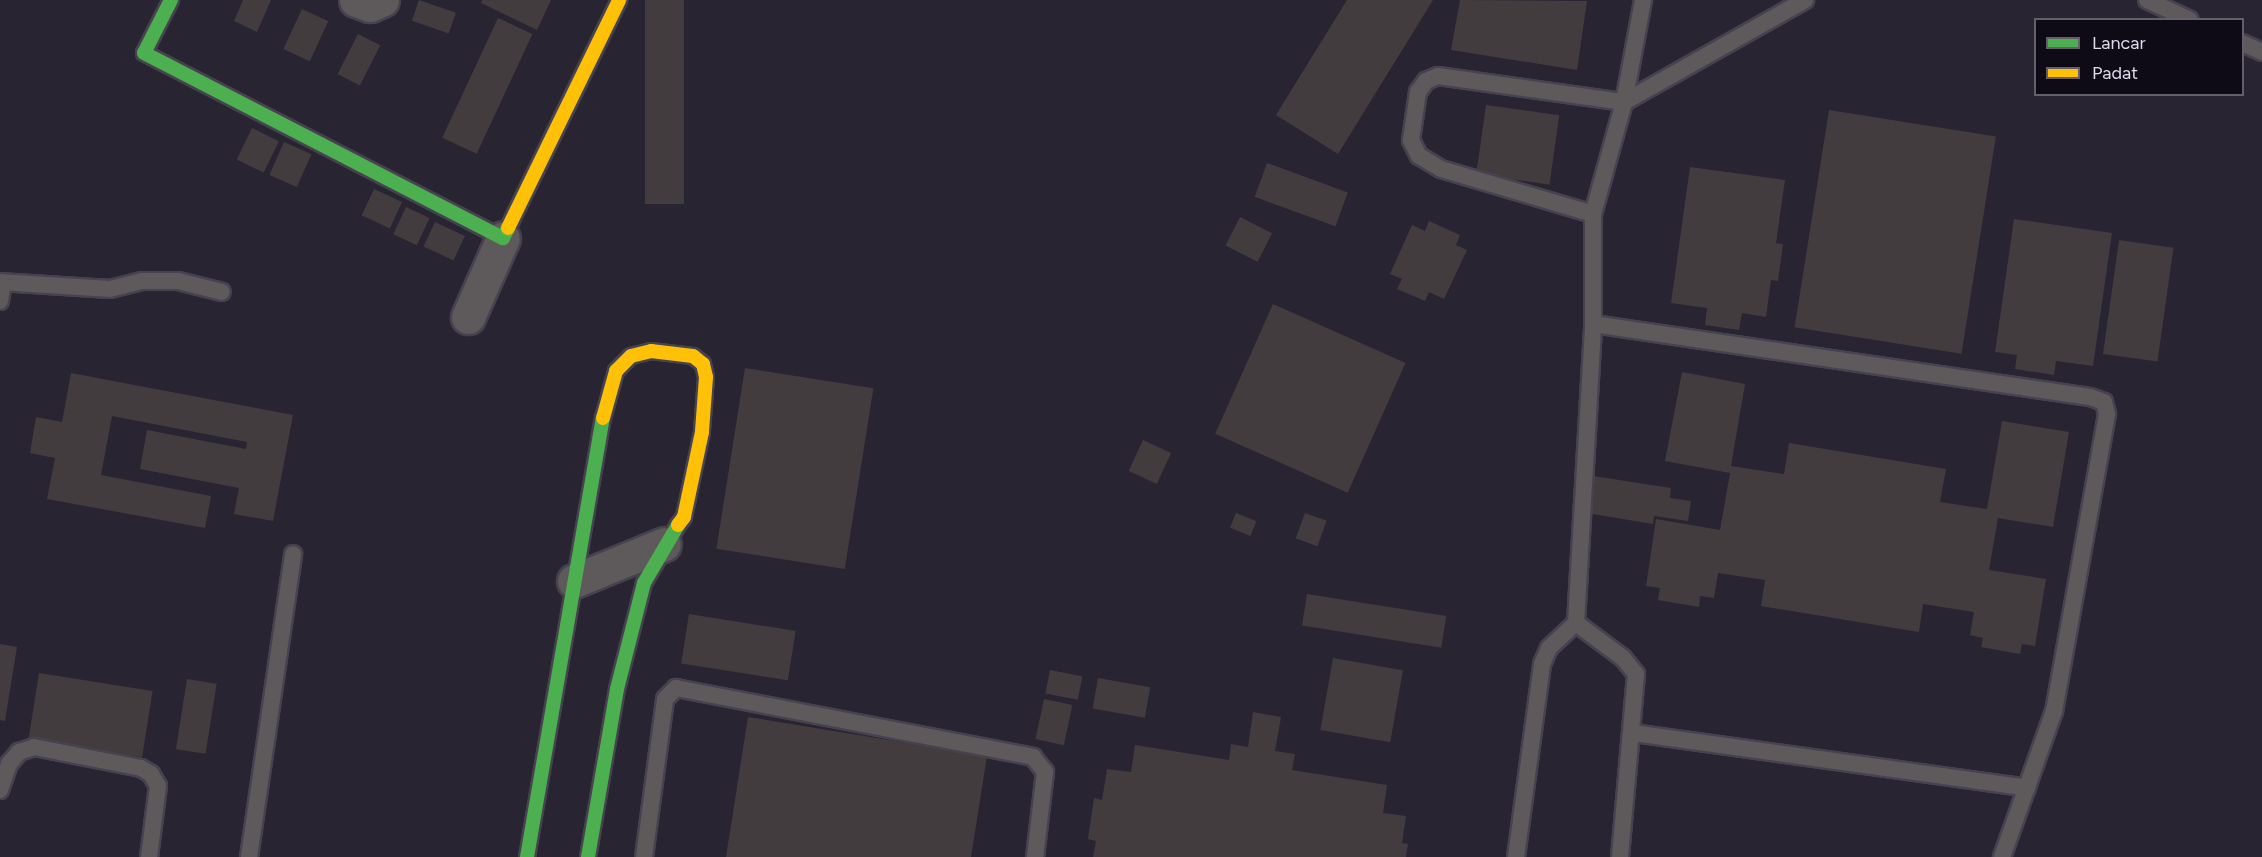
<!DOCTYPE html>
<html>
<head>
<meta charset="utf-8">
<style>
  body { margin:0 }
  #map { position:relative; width:2262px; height:857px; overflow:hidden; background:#282432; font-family:Figtree,sans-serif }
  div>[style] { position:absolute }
  .building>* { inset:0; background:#433c3f; transform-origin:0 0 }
  .roads { filter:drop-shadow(2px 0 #46424f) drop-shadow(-2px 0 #46424f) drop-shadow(0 2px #46424f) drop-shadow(0 -2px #46424f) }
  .lane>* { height:16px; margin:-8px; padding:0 8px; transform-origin:8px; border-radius:8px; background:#5e595b }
  .street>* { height:33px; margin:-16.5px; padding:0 16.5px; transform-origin:16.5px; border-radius:16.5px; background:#5e595b }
  .fast>* { height:14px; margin:-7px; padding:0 7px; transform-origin:7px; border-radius:7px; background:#4caf50 }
  .slow>* { height:14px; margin:-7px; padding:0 7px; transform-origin:7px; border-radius:7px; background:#ffc107 }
  span { translate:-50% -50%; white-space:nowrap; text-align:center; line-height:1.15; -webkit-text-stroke:5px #0e0b16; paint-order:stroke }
  .legend { position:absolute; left:2034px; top:18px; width:210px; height:78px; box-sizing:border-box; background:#0e0b16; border:2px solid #625e6c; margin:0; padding:8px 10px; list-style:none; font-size:18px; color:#dfdbed }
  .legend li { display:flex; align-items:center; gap:12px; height:30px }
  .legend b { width:30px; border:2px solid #625e6c }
</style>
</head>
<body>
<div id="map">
  <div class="building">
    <i style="clip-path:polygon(243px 0,271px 0,257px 32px,234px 21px)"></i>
    <i style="left:419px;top:0;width:39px;height:22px;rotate:19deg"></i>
    <i style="clip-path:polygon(482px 0,551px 0,537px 30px,481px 3px)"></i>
    <i style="left:645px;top:0;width:39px;height:204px"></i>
    <i style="clip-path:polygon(1347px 0,1433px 0,1338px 154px,1276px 115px)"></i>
    <i style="clip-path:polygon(1460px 0,1587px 1px,1577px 70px,1451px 50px)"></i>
    <i style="left:302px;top:9px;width:29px;height:44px;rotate:25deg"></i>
    <i style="left:498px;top:18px;width:38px;height:132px;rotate:25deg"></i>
    <i style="left:358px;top:34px;width:25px;height:45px;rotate:27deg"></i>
    <i style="left:1486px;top:105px;width:74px;height:70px;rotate:8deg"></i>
    <i style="left:1829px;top:110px;width:169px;height:220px;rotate:9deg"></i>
    <i style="left:252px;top:128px;width:30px;height:35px;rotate:26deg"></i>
    <i style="left:284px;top:142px;width:30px;height:36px;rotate:24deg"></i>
    <i style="left:1267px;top:163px;width:86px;height:36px;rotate:20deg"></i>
    <i style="clip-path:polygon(1690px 167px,1785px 180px,1776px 243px,1783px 244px,1778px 281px,1771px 280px,1766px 317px,1742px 313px,1739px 330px,1705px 325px,1707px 308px,1671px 303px)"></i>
    <i style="left:374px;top:189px;width:31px;height:29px;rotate:25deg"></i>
    <i style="left:406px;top:207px;width:26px;height:30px;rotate:25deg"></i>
    <i style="left:1240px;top:217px;width:36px;height:32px;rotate:27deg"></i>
    <i style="clip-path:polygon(2014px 219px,2112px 233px,2093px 366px,2056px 361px,2054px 375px,2015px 369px,2017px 355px,1995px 352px)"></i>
    <i style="clip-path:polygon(1429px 221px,1460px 235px,1456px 245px,1467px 250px,1444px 299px,1429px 292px,1425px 301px,1397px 289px,1402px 279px,1390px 274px,1412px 225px,1425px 231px)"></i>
    <i style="left:435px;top:222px;width:33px;height:27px;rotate:25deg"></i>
    <i style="left:2119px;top:240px;width:55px;height:115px;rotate:8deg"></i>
    <i style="left:1273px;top:304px;width:145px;height:142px;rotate:24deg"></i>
    <i style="left:745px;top:368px;width:130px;height:183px;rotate:9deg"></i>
    <i style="clip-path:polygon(1682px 372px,1745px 384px,1731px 466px,1784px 474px,1789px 443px,1946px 469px,1940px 502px,1987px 509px,2002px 421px,2069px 432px,2053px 527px,1998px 518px,1989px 570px,2046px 579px,2035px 646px,2022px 644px,2020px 654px,1981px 647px,1983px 638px,1970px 635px,1974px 612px,1923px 604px,1919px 632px,1761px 606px,1765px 580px,1718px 573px,1714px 598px,1700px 596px,1699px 607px,1658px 600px,1660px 588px,1646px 586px,1656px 519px,1720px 530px,1730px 473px,1665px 461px)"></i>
    <i style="clip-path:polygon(71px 373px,293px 415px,273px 521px,234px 514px,239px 488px,140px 469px,147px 430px,246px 449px,247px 442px,112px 416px,101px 475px,211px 496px,205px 528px,47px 499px,55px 458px,30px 453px,36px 417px,62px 422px)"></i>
    <i style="left:1143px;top:440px;width:31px;height:34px;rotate:25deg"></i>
    <i style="clip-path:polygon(1593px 476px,1671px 488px,1670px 498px,1691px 501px,1688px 521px,1654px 516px,1653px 524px,1587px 513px)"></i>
    <i style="left:1236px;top:513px;width:22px;height:16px;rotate:22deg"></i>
    <i style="left:1305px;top:513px;width:23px;height:27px;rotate:20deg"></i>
    <i style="left:1307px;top:594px;width:141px;height:32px;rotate:9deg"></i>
    <i style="left:689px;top:614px;width:108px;height:50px;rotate:9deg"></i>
    <i style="clip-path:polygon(0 644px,17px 647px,5px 721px,0 720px)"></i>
    <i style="left:1333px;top:658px;width:71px;height:73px;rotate:10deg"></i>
    <i style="left:1050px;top:670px;width:33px;height:24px;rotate:11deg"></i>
    <i style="left:39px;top:673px;width:115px;height:67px;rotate:9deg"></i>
    <i style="left:1098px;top:678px;width:53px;height:31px;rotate:10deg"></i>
    <i style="left:187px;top:679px;width:30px;height:71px;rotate:9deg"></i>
    <i style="left:1044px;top:699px;width:29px;height:41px;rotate:12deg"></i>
    <i style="clip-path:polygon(1253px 712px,1281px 717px,1275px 751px,1295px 754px,1292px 770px,1387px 785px,1383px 813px,1406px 816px,1402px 843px,1408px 844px,1406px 857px,1093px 857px,1096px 841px,1088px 839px,1094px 798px,1102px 800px,1107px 769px,1131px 772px,1135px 745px,1229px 760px,1231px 744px,1248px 747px)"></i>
    <i style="clip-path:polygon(748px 717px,987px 756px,971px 857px,726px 857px)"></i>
  </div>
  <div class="roads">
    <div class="lane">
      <i style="left:2147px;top:0;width:47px;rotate:24.9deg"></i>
      <i style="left:2242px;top:43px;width:22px;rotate:24deg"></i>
      <i style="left:1593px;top:214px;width:159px;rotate:-163.5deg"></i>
      <i style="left:1441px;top:169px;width:26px;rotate:-149deg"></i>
      <i style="left:1419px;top:156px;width:18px;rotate:-117deg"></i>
      <i style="left:1411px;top:140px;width:49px;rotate:-81.7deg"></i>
      <i style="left:1418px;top:92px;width:14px;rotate:-54deg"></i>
      <i style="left:1426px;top:81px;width:13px;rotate:-23deg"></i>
      <i style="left:1438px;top:76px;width:188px;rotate:8deg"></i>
      <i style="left:1624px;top:102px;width:104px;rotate:-79.4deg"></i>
      <i style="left:0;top:282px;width:110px;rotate:3.6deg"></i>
      <i style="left:110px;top:289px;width:33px;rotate:-14deg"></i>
      <i style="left:142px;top:281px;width:36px"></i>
      <i style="left:178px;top:281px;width:45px;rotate:14deg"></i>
      <i style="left:0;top:301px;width:19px;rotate:-81deg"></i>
      <i style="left:1593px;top:324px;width:502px;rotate:8.36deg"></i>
      <i style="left:2090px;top:397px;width:15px;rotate:20deg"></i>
      <i style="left:2104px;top:402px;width:12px;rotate:76deg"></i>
      <i style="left:2107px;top:414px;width:302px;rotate:100.1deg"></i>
      <i style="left:2054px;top:711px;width:155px;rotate:109.6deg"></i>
      <i style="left:1576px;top:623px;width:59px;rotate:36.7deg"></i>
      <i style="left:1623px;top:658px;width:21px;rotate:51deg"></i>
      <i style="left:1636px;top:674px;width:184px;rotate:95deg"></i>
      <i style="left:1633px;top:733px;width:398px;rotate:7.9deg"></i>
      <i style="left:0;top:790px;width:28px;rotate:-71deg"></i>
      <i style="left:9px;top:764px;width:16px;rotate:-50deg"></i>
      <i style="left:19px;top:752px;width:16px;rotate:-18deg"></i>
      <i style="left:34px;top:747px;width:109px;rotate:11.1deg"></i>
      <i style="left:141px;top:768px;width:12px;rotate:31deg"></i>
      <i style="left:151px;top:774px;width:14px;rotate:60deg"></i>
      <i style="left:158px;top:786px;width:72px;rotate:97.2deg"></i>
      <i style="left:249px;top:857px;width:306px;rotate:-81.7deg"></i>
      <i style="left:644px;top:857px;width:159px;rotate:-82.4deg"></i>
      <i style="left:665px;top:699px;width:16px;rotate:-45deg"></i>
      <i style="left:676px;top:688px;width:364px;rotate:10.9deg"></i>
      <i style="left:1033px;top:757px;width:19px;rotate:51deg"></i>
      <i style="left:1045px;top:772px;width:86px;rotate:96.7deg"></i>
      <i style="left:1516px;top:857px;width:195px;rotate:-82.3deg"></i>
      <i style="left:1542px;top:664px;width:17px;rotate:-66deg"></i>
      <i style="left:1549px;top:648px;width:37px;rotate:-43deg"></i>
      <i style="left:1576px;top:623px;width:299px;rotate:-86.7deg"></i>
      <i style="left:1593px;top:324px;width:110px;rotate:-90deg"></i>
      <i style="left:1593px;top:214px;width:116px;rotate:-74.5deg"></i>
      <i style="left:1624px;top:102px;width:208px;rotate:-29.4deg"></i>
    </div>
    <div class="street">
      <i style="left:356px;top:0;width:15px;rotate:20deg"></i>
      <i style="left:370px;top:5px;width:13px;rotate:-23deg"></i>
      <i style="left:468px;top:317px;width:86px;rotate:-66.1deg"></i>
      <i style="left:574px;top:581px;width:97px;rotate:-22.3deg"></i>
    </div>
    <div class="fast">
      <i style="left:171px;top:0;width:59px;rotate:117deg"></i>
      <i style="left:144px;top:53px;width:404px;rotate:27.3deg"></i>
      <i style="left:503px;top:238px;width:11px;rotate:-63deg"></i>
      <i style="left:527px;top:857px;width:446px;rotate:-80.2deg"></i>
      <i style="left:588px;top:857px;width:170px;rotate:-80.2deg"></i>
      <i style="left:617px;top:689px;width:109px;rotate:-75.7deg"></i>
      <i style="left:644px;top:583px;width:67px;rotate:-59.6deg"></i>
    </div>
    <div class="slow">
      <i style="left:508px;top:228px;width:254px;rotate:-64deg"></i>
      <i style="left:603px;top:418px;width:49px;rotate:-74.5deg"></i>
      <i style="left:616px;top:371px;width:21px;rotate:-45deg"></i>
      <i style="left:631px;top:356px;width:21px;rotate:-14deg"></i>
      <i style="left:651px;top:351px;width:42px;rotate:6.8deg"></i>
      <i style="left:693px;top:356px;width:13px;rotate:39deg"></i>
      <i style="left:703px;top:364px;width:13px;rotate:77deg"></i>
      <i style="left:706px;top:377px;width:55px;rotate:94.2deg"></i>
      <i style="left:702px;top:432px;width:87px;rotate:102deg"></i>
      <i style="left:684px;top:517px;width:10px;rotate:127deg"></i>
    </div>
  </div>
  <ul class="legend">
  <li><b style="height:8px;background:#4caf50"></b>Lancar</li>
  <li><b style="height:8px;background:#ffc107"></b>Padat</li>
  </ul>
</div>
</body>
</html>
